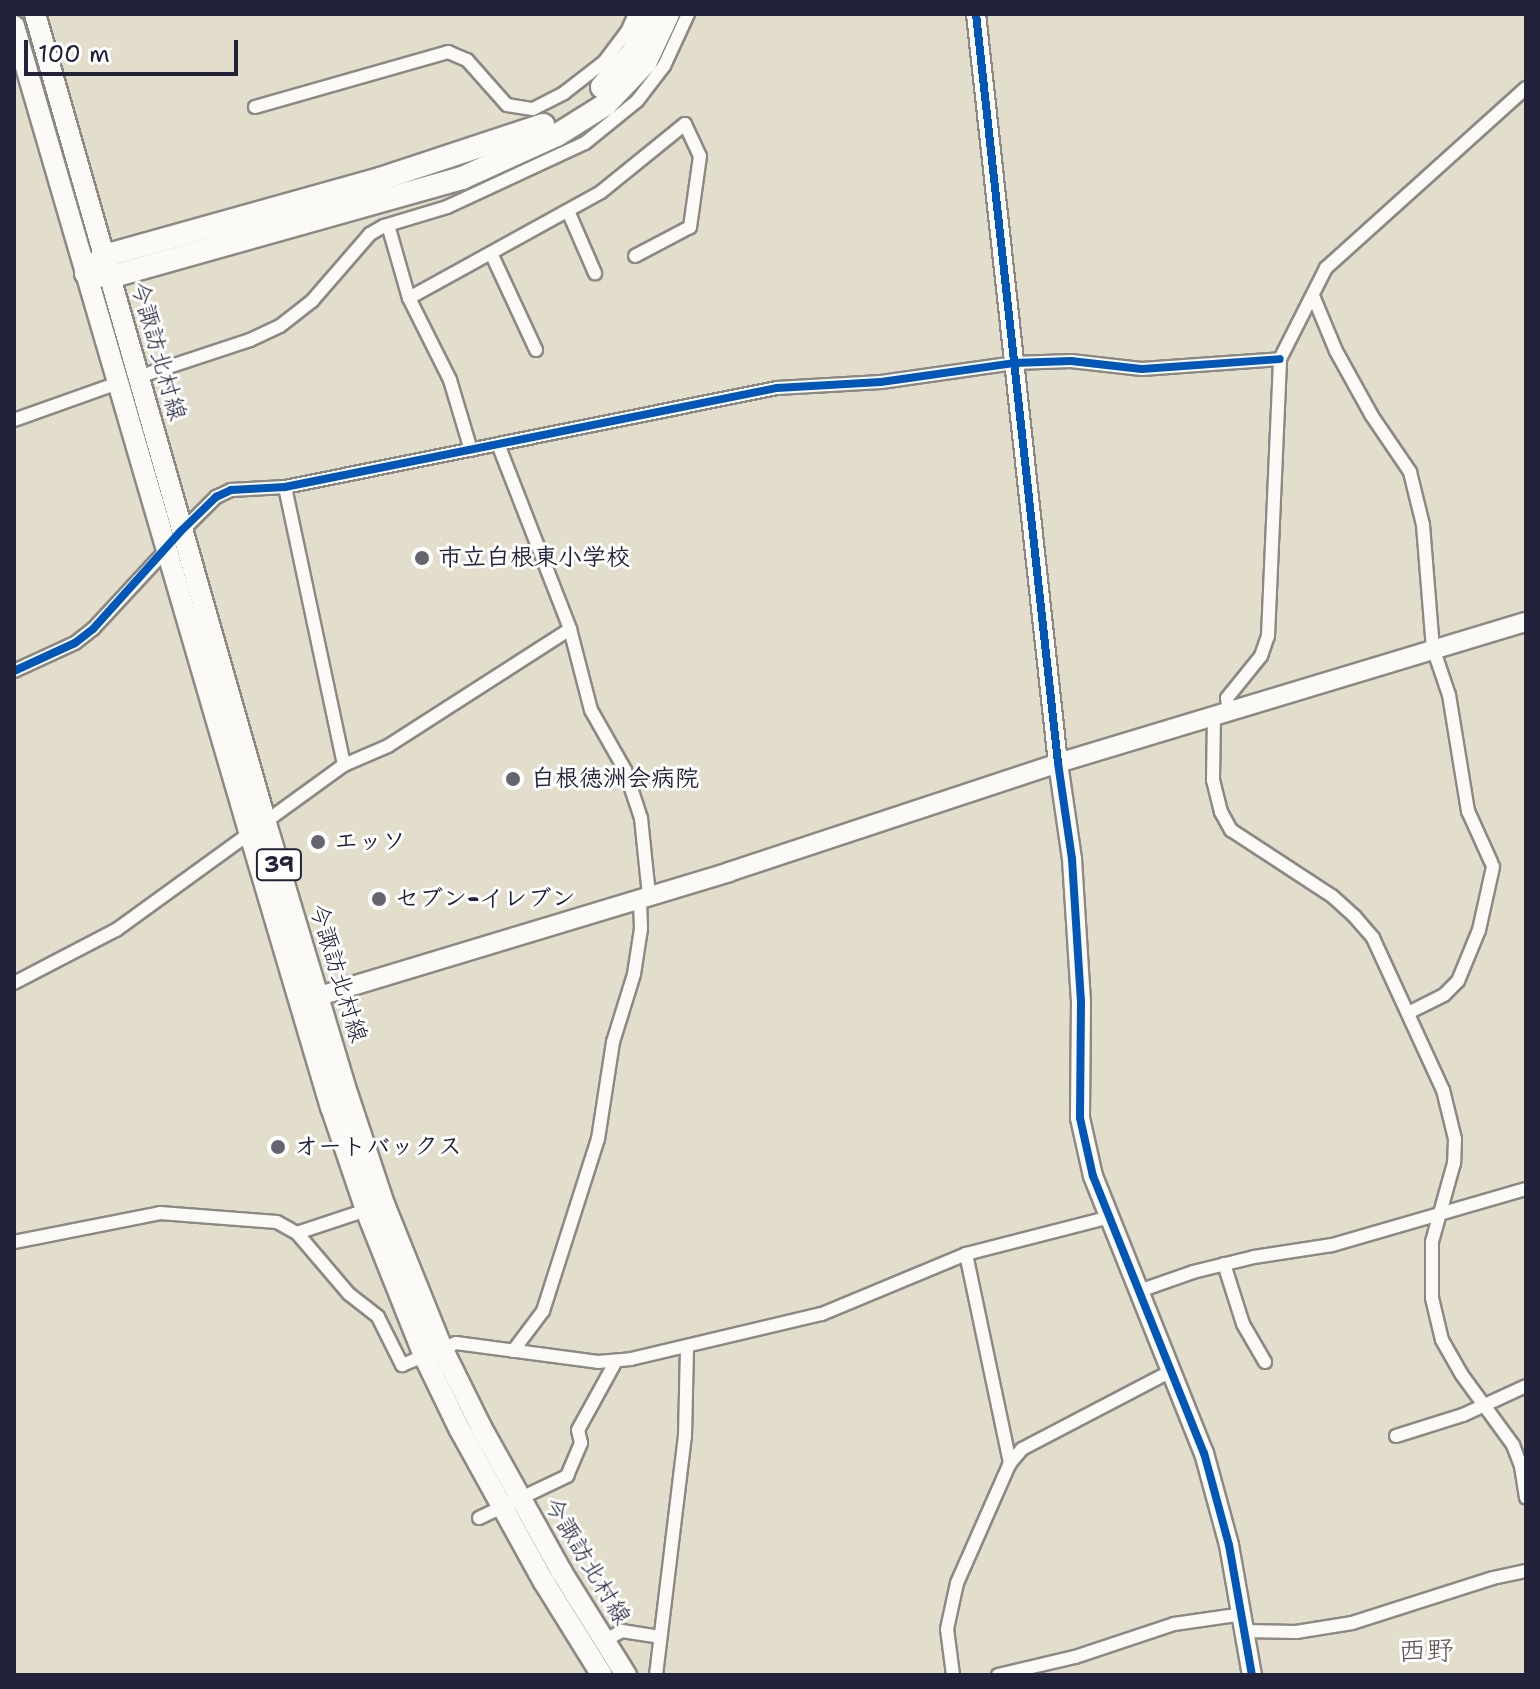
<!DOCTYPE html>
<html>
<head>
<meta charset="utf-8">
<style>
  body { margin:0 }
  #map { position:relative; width:1540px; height:1689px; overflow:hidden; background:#e3decc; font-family:"Shantell Sans","Klee One",sans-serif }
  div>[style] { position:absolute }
  .roads { filter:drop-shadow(2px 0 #8c8984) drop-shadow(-2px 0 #8c8984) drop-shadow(0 2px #8c8984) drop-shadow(0 -2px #8c8984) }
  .street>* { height:12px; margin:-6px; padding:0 6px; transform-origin:6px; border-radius:6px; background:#fbfaf7 }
  .secondary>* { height:18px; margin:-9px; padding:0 9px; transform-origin:9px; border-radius:9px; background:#fbfaf7 }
  .primary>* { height:20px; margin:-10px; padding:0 10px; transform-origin:10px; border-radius:10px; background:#fbfaf7 }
  .highway>* { height:22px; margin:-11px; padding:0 11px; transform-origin:11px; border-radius:11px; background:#fbfaf7 }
  .cycleway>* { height:8px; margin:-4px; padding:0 4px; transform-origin:4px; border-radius:4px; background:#0057b8 }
  .dots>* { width:22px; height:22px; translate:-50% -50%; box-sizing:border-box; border:4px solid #fff; border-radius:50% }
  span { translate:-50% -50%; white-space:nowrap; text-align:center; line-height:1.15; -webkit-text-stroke:6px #fff; paint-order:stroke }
  .shield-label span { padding:2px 6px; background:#fff; border:2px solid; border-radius:6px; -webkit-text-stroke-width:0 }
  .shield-label { font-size:22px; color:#22223b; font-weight:700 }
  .street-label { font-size:24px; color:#22223b }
  .poi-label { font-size:24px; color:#22223b; font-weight:700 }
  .left { translate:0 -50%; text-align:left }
  .quarter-label { font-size:28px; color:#635051 }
  .frame { position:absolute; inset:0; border:16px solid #22223b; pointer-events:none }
  .scale { position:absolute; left:24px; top:40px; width:214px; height:36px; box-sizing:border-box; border:4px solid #22223b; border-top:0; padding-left:10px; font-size:24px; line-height:28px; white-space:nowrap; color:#22223b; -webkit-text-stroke:6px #fff; paint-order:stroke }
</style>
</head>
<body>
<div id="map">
  <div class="roads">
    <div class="street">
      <i style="left:255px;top:107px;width:201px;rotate:-15.9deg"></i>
      <i style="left:448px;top:52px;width:21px;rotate:23deg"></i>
      <i style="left:467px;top:60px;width:60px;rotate:48.4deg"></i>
      <i style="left:507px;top:105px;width:26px;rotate:9deg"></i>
      <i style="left:533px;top:109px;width:35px;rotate:-27deg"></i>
      <i style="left:564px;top:93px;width:51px;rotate:-37.8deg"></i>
      <i style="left:604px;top:62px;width:38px;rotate:-53deg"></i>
      <i style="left:627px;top:32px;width:20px;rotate:-66deg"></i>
      <i style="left:568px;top:211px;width:68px;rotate:66.5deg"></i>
      <i style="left:388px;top:225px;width:76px;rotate:74deg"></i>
      <i style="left:409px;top:298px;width:92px;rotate:63.4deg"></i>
      <i style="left:450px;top:380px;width:73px;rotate:73.3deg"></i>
      <i style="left:491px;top:253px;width:107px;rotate:65.1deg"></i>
      <i style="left:409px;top:298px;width:219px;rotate:-28.9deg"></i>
      <i style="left:601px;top:192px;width:108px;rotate:-39deg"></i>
      <i style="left:685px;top:124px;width:35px;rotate:65deg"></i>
      <i style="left:700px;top:156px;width:72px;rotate:98deg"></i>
      <i style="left:690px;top:227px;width:62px;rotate:152.2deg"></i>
      <i style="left:1314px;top:298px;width:57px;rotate:67.5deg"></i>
      <i style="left:1336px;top:351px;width:74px;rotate:61deg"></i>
      <i style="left:1372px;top:416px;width:68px;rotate:55.8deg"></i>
      <i style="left:1410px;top:472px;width:55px;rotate:76.2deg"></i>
      <i style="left:1423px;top:525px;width:123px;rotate:85.4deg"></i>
      <i style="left:1433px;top:648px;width:50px;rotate:71.2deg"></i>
      <i style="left:1449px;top:695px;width:118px;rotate:80.7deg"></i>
      <i style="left:1468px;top:811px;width:56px;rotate:65.7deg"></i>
      <i style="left:138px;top:377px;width:118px;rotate:-18.3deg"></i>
      <i style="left:250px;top:340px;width:33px;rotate:-25deg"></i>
      <i style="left:280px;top:326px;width:41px;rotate:-38deg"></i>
      <i style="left:312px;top:301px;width:89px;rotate:-49.1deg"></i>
      <i style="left:370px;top:234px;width:16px;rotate:-30deg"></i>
      <i style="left:384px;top:226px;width:66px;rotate:-16.8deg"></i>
      <i style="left:447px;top:207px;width:152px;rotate:-24.9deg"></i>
      <i style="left:585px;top:143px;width:67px;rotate:-38.9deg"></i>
      <i style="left:637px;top:101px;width:44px;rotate:-52.4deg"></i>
      <i style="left:664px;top:66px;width:57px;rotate:-65.2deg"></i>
      <i style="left:14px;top:420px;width:110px;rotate:-19.6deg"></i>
      <i style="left:498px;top:444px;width:199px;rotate:68.7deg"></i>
      <i style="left:570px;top:629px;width:84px;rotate:75.5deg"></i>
      <i style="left:591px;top:710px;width:69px;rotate:60.5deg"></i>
      <i style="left:625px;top:770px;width:51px;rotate:71.6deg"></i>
      <i style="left:641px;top:818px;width:78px;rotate:84.1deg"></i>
      <i style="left:285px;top:487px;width:284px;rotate:78deg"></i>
      <i style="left:180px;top:533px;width:51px;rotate:-45deg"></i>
      <i style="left:216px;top:497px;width:17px;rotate:-25deg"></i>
      <i style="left:231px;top:490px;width:54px;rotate:-3.2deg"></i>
      <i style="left:285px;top:487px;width:502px;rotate:-11.38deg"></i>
      <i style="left:777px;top:388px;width:104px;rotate:-3.3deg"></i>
      <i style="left:881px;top:382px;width:134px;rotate:-8.1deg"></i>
      <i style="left:1014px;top:363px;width:57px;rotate:-2deg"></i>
      <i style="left:1071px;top:361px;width:71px;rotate:6.4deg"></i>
      <i style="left:1142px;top:369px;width:138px;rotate:-4.1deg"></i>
      <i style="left:14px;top:671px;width:67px;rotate:-24.7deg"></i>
      <i style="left:75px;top:643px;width:23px;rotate:-38deg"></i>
      <i style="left:93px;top:629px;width:112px;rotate:-47.2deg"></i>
      <i style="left:1229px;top:711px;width:13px;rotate:-99deg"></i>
      <i style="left:1227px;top:698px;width:54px;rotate:-51deg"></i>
      <i style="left:1261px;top:656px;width:21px;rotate:-71deg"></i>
      <i style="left:1268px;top:636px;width:277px;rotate:-87.5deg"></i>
      <i style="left:1280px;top:359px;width:102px;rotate:-63.2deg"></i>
      <i style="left:1326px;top:268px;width:269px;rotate:-42deg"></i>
      <i style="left:1214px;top:716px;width:64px;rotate:90.9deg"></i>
      <i style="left:1213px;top:780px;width:33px;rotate:76deg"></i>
      <i style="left:1221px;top:812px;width:21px;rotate:61deg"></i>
      <i style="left:1231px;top:830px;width:121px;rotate:33.2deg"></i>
      <i style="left:1332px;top:896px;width:31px;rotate:42deg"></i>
      <i style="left:1355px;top:917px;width:28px;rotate:49deg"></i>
      <i style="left:1373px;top:938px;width:167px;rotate:65.3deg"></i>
      <i style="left:1443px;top:1090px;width:50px;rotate:76.2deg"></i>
      <i style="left:1455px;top:1139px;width:24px;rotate:92deg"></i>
      <i style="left:1454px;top:1163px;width:82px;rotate:105.6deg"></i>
      <i style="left:1432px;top:1242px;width:56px;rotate:90deg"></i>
      <i style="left:1432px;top:1298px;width:43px;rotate:76.6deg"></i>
      <i style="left:1442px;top:1340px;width:40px;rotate:60.3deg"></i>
      <i style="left:1462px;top:1375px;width:87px;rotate:53.9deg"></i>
      <i style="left:1513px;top:1445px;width:22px;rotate:69deg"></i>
      <i style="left:1521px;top:1466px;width:32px;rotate:81deg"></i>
      <i style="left:14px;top:983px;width:115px;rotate:-27.5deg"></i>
      <i style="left:116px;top:930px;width:281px;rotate:-35.9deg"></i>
      <i style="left:344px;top:765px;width:48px;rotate:-23.4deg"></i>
      <i style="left:388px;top:746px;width:216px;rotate:-32.7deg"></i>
      <i style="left:1408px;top:1013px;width:40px;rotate:-26.6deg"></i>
      <i style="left:1444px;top:995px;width:20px;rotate:-45deg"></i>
      <i style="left:1458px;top:981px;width:55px;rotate:-67.6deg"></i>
      <i style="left:1479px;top:930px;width:65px;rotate:-77.5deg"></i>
      <i style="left:297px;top:1233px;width:73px;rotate:-18.4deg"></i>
      <i style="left:14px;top:1242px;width:149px;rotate:-11.2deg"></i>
      <i style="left:160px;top:1213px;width:117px;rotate:4.4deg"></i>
      <i style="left:277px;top:1222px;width:23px;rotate:29deg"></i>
      <i style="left:297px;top:1233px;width:80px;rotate:49.6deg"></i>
      <i style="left:349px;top:1294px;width:37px;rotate:38deg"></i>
      <i style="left:378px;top:1317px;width:54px;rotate:63.4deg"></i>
      <i style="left:402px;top:1365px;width:58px;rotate:-22.2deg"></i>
      <i style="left:456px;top:1343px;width:143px;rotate:7.6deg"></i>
      <i style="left:598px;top:1362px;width:33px;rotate:-5deg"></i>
      <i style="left:631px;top:1359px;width:196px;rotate:-13.3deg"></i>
      <i style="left:822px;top:1314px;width:156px;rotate:-22.6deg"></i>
      <i style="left:966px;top:1254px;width:149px;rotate:-14.4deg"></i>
      <i style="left:966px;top:1254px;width:214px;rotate:78.1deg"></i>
      <i style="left:1224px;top:1264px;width:63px;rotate:72.4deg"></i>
      <i style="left:1243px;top:1324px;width:44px;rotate:59.9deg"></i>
      <i style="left:1142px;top:1290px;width:54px;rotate:-19.4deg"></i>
      <i style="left:1193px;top:1272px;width:63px;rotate:-13.8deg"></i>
      <i style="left:1254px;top:1257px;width:79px;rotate:-8.7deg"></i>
      <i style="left:1332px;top:1245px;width:202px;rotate:-16.1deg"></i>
      <i style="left:513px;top:1351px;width:50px;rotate:-53.1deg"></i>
      <i style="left:543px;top:1311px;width:181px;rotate:-72.3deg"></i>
      <i style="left:598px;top:1139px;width:98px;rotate:-81.2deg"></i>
      <i style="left:613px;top:1042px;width:71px;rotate:-72.8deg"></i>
      <i style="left:634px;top:974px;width:46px;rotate:-81.2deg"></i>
      <i style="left:641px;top:929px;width:30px;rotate:-92deg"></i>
      <i style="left:1396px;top:1436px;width:70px;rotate:-17.4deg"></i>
      <i style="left:1463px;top:1415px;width:69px;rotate:-24.7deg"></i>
      <i style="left:479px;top:1518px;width:98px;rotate:-25.5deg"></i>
      <i style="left:567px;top:1476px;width:36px;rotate:-67deg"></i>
      <i style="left:581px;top:1443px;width:13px;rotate:-103deg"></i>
      <i style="left:578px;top:1430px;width:79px;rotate:-61.2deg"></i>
      <i style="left:1245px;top:1631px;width:51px;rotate:1.1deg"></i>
      <i style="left:1296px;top:1632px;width:57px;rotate:-9.1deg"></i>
      <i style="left:1352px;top:1623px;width:148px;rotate:-17.7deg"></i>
      <i style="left:1493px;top:1578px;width:34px;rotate:-12deg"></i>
      <i style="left:604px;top:1641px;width:21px;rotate:-29deg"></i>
      <i style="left:622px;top:1631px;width:38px;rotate:9deg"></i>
      <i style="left:656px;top:1675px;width:241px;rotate:-83.1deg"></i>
      <i style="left:685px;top:1436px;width:90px;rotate:-88.7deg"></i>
      <i style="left:953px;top:1675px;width:46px;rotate:-97.4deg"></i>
      <i style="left:947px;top:1629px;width:47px;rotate:-77.7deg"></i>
      <i style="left:957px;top:1583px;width:131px;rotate:-66.2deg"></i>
      <i style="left:1010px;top:1463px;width:18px;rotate:-49deg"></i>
      <i style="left:1022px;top:1449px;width:170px;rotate:-27.6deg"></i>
      <i style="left:998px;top:1675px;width:79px;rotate:-13.2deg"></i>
      <i style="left:1075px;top:1657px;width:104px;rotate:-18.4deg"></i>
      <i style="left:1174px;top:1624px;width:70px;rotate:-8.2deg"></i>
    </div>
    <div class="secondary">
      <i style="left:976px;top:14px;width:753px;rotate:83.75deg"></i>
      <i style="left:1058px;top:763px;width:97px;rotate:81.7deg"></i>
      <i style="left:1072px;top:859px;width:142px;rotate:86.4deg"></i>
      <i style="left:1081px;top:1001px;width:117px;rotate:90.5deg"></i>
      <i style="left:1080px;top:1118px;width:59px;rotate:77.4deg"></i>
      <i style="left:1093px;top:1176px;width:298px;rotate:68.2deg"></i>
      <i style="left:1204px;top:1453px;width:95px;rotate:74.8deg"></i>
      <i style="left:1229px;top:1545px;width:132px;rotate:80deg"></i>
      <i style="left:306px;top:1000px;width:442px;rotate:-16.8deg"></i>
      <i style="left:729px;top:872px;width:347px;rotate:-18.3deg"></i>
      <i style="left:1058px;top:763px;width:489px;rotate:-16.8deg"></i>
    </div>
    <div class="primary">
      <i style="left:35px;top:14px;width:838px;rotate:74.07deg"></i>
      <i style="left:265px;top:820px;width:288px;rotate:73.3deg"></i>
      <i style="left:348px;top:1096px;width:114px;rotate:71.6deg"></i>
      <i style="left:384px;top:1204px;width:155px;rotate:68.1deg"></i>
      <i style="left:442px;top:1348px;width:88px;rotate:63.7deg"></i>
      <i style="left:481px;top:1427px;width:165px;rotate:60.9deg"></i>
      <i style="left:561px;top:1571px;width:123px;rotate:58deg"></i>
      <i style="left:14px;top:26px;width:839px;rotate:73.73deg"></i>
      <i style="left:249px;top:831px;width:288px;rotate:73.5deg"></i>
      <i style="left:331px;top:1107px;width:109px;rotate:71.2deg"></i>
      <i style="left:366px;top:1210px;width:157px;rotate:68.3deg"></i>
      <i style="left:424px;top:1356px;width:82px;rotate:64.1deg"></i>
      <i style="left:460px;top:1430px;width:174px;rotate:61.1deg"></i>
      <i style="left:544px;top:1582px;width:110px;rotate:58.1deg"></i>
    </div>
    <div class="highway">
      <i style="left:602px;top:87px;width:45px;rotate:-47.7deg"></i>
      <i style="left:632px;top:54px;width:45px;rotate:-62.3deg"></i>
      <i style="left:86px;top:273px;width:24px;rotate:9deg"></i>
      <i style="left:110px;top:277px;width:366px;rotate:-15.7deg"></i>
      <i style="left:462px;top:178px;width:104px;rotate:-24.4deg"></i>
      <i style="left:557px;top:135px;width:57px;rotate:-32deg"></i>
      <i style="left:605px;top:105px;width:58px;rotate:-46.4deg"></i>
      <i style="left:645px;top:63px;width:54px;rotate:-64.9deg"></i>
      <i style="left:86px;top:273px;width:25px;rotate:-43deg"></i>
      <i style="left:104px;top:256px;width:287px;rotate:-15.6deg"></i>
      <i style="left:380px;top:179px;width:172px;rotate:-18.3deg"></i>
    </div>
  </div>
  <div class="cycleway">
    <i style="left:976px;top:14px;width:753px;rotate:83.75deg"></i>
    <i style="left:1058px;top:763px;width:97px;rotate:81.7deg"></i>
    <i style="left:1072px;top:859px;width:142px;rotate:86.4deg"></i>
    <i style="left:1081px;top:1001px;width:117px;rotate:90.5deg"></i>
    <i style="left:1080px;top:1118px;width:59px;rotate:77.4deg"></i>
    <i style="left:1093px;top:1176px;width:298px;rotate:68.2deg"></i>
    <i style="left:1204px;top:1453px;width:95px;rotate:74.8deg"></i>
    <i style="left:1229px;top:1545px;width:132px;rotate:80deg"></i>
    <i style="left:14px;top:671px;width:67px;rotate:-24.7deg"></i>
    <i style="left:75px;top:643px;width:23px;rotate:-38deg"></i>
    <i style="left:93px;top:629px;width:132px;rotate:-48.1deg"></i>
    <i style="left:181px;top:531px;width:49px;rotate:-44.2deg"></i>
    <i style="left:216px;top:497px;width:17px;rotate:-25deg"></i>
    <i style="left:231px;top:490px;width:54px;rotate:-3.2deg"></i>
    <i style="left:285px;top:487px;width:502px;rotate:-11.38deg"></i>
    <i style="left:777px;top:388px;width:104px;rotate:-3.3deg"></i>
    <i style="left:881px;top:382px;width:134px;rotate:-8.1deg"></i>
    <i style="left:1014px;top:363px;width:57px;rotate:-2deg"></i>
    <i style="left:1071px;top:361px;width:71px;rotate:6.4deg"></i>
    <i style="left:1142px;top:369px;width:138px;rotate:-4.1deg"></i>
  </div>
  <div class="dots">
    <i style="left:422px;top:558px;background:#66646e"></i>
    <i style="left:513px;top:779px;background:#66646e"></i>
    <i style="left:318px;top:842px;background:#66646e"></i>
    <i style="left:379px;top:899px;background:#66646e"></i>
    <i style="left:278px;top:1147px;background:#66646e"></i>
  </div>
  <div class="shield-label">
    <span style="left:279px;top:865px">39</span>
  </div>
  <div class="street-label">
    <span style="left:158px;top:351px;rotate:74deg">今諏訪北村線</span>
    <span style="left:338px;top:973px;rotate:73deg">今諏訪北村線</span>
    <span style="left:587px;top:1561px;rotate:59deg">今諏訪北村線</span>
  </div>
  <div class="poi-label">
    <span class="left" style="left:438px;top:558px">市立白根東小学校</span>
    <span class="left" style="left:531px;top:779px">白根徳洲会病院</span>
    <span class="left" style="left:334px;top:842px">エッソ</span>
    <span class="left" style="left:395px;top:899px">セブン-イレブン</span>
    <span class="left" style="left:294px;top:1147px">オートバックス</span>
  </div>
  <div class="quarter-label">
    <span style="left:1426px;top:1650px">西野</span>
  </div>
  <div class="frame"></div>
  <div class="scale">100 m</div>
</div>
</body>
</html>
